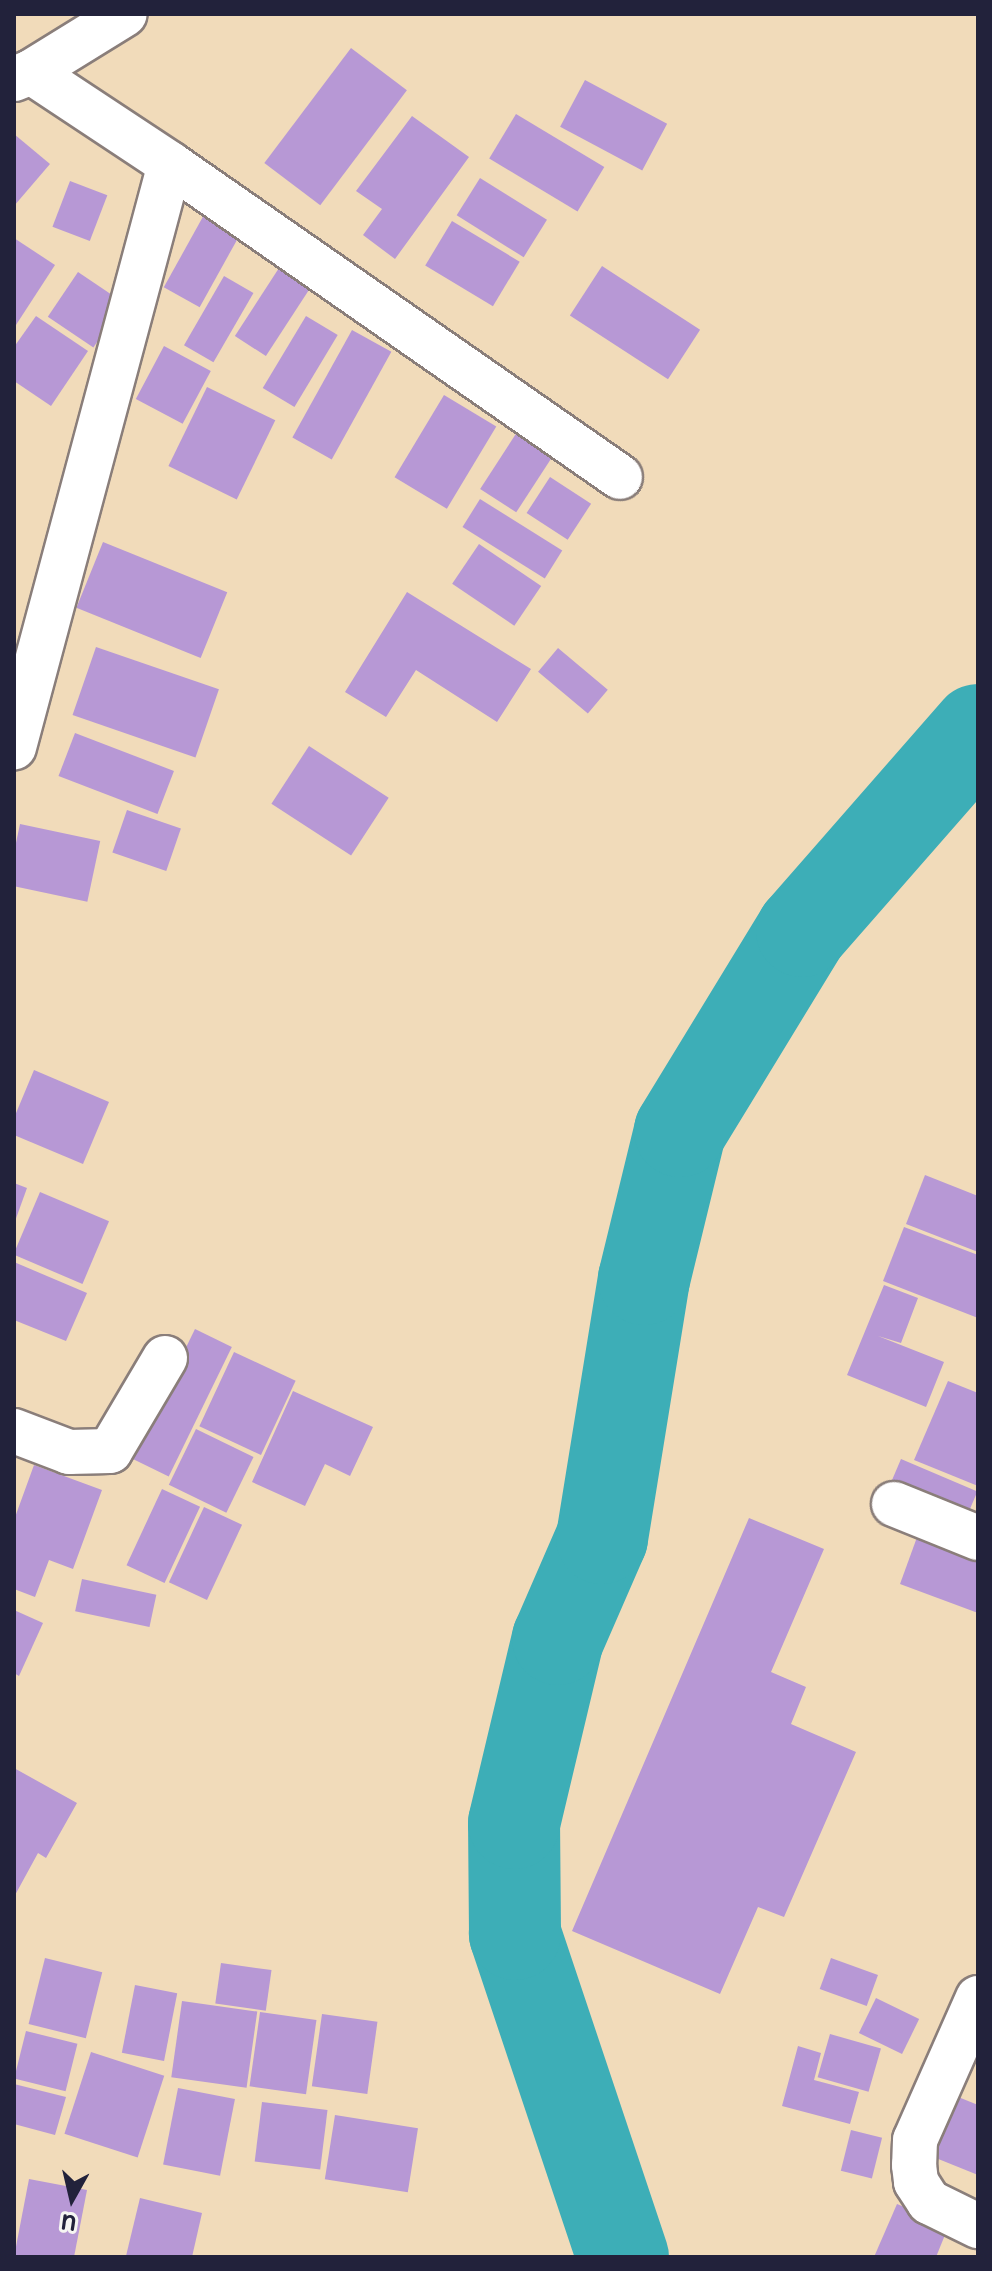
<!DOCTYPE html>
<html>
<head>
<meta charset="utf-8">
<style>
  body { margin:0 }
  #map { position:relative; width:992px; height:2271px; overflow:hidden; background:#f1dbba; font-family:Mali,sans-serif }
  div>[style] { position:absolute }
  .river>* { height:92px; margin:-46px; padding:0 46px; transform-origin:46px; border-radius:46px; background:#3daeb7 }
  .building>* { inset:0; background:#b798d5; transform-origin:0 0 }
  .roads { filter:drop-shadow(2px 0 #8a7e7a) drop-shadow(-2px 0 #8a7e7a) drop-shadow(0 2px #8a7e7a) drop-shadow(0 -2px #8a7e7a) }
  .street>* { height:44px; margin:-22px; padding:0 22px; transform-origin:22px; border-radius:22px; background:#fff }
  span { translate:-50% -50%; white-space:nowrap; text-align:center; line-height:1.15; -webkit-text-stroke:8px #f6f6f2; paint-order:stroke }
  .frame { position:absolute; inset:0; border:16px solid #22223b; pointer-events:none }
  .north { position:absolute; left:32px; top:2159px; width:80px; height:80px; -webkit-text-stroke:6px #f6f6f2; paint-order:stroke; rotate:188deg; font-size:22px; font-weight:700; line-height:32px; text-align:center; color:#22223b }
  .north::after { content:''; display:block; margin:auto; width:28px; height:36px; background:#22223b; clip-path:polygon(50% 0,100% 100%,50% 72%,0 100%) }
</style>
</head>
<body>
<div id="map">
  <div class="river">
    <i style="left:623px;top:2257px;width:341px;rotate:-108.5deg"></i>
    <i style="left:515px;top:1934px;width:111px;rotate:-90.5deg"></i>
    <i style="left:514px;top:1823px;width:189px;rotate:-76.6deg"></i>
    <i style="left:558px;top:1639px;width:110px;rotate:-66.5deg"></i>
    <i style="left:602px;top:1538px;width:262px;rotate:-80.8deg"></i>
    <i style="left:644px;top:1279px;width:152px;rotate:-76.3deg"></i>
    <i style="left:680px;top:1131px;width:234px;rotate:-58.6deg"></i>
    <i style="left:802px;top:931px;width:267px;rotate:-48.8deg"></i>
  </div>
  <div class="building">
    <i style="left:351px;top:48px;width:70px;height:144px;rotate:37deg"></i>
    <i style="left:585px;top:80px;width:93px;height:53px;rotate:28deg"></i>
    <i style="left:516px;top:114px;width:103px;height:52px;rotate:31deg"></i>
    <i style="clip-path:polygon(412px 116px,469px 157px,395px 259px,363px 235px,382px 209px,356px 191px)"></i>
    <i style="clip-path:polygon(14px 134px,50px 164px,14px 206px)"></i>
    <i style="left:480px;top:178px;width:79px;height:44px;rotate:32deg"></i>
    <i style="left:70px;top:181px;width:40px;height:49px;rotate:21deg"></i>
    <i style="left:205px;top:213px;width:41px;height:85px;rotate:29deg"></i>
    <i style="left:452px;top:221px;width:79px;height:52px;rotate:31deg"></i>
    <i style="clip-path:polygon(14px 238px,55px 265px,14px 328px)"></i>
    <i style="left:602px;top:266px;width:117px;height:59px;rotate:33deg"></i>
    <i style="left:279px;top:268px;width:37px;height:81px;rotate:33deg"></i>
    <i style="left:78px;top:272px;width:55px;height:54px;rotate:34deg"></i>
    <i style="left:224px;top:276px;width:34px;height:80px;rotate:30deg"></i>
    <i style="clip-path:polygon(36px 316px,88px 351px,51px 406px,14px 381px,14px 347px)"></i>
    <i style="left:306px;top:316px;width:37px;height:84px;rotate:31deg"></i>
    <i style="left:352px;top:330px;width:45px;height:123px;rotate:29deg"></i>
    <i style="left:164px;top:346px;width:53px;height:60px;rotate:28deg"></i>
    <i style="left:207px;top:387px;width:76px;height:88px;rotate:26deg"></i>
    <i style="left:444px;top:395px;width:61px;height:96px;rotate:31deg"></i>
    <i style="left:521px;top:426px;width:43px;height:75px;rotate:33deg"></i>
    <i style="left:550px;top:477px;width:49px;height:43px;rotate:33deg"></i>
    <i style="left:480px;top:499px;width:97px;height:33px;rotate:32deg"></i>
    <i style="left:103px;top:542px;width:134px;height:71px;rotate:22deg"></i>
    <i style="left:479px;top:544px;width:75px;height:48px;rotate:34deg"></i>
    <i style="clip-path:polygon(407px 592px,531px 669px,497px 722px,416px 670px,386px 717px,345px 692px)"></i>
    <i style="left:96px;top:647px;width:130px;height:72px;rotate:19deg"></i>
    <i style="left:558px;top:648px;width:65px;height:31px;rotate:40deg"></i>
    <i style="left:75px;top:733px;width:106px;height:46px;rotate:21deg"></i>
    <i style="left:309px;top:746px;width:95px;height:69px;rotate:33deg"></i>
    <i style="left:127px;top:810px;width:57px;height:45px;rotate:19deg"></i>
    <i style="left:20px;top:824px;width:82px;height:62px;rotate:12deg"></i>
    <i style="clip-path:polygon(34px 1070px,109px 1102px,83px 1164px,14px 1135px,14px 1118px)"></i>
    <i style="clip-path:polygon(925px 1175px,978px 1196px,978px 1252px,906px 1224px)"></i>
    <i style="clip-path:polygon(14px 1183px,27px 1188px,14px 1224px)"></i>
    <i style="left:40px;top:1192px;width:75px;height:68px;rotate:23deg"></i>
    <i style="clip-path:polygon(904px 1227px,978px 1255px,978px 1318px,883px 1281px)"></i>
    <i style="clip-path:polygon(14px 1262px,87px 1293px,66px 1341px,14px 1320px)"></i>
    <i style="clip-path:polygon(884px 1285px,918px 1298px,901px 1343px,878px 1336px,944px 1362px,926px 1407px,847px 1375px)"></i>
    <i style="left:195px;top:1329px;width:41px;height:144px;rotate:26deg"></i>
    <i style="left:234px;top:1352px;width:68px;height:82px;rotate:25deg"></i>
    <i style="clip-path:polygon(948px 1381px,978px 1393px,978px 1486px,914px 1460px)"></i>
    <i style="clip-path:polygon(293px 1391px,373px 1427px,350px 1476px,325px 1464px,305px 1506px,252px 1482px)"></i>
    <i style="left:196px;top:1429px;width:64px;height:62px;rotate:26deg"></i>
    <i style="left:901px;top:1459px;width:83px;height:37px;rotate:23deg"></i>
    <i style="clip-path:polygon(34px 1465px,102px 1490px,73px 1569px,49px 1560px,35px 1597px,14px 1589px,14px 1520px)"></i>
    <i style="left:162px;top:1489px;width:42px;height:84px;rotate:25deg"></i>
    <i style="left:204px;top:1507px;width:42px;height:83px;rotate:25deg"></i>
    <i style="clip-path:polygon(749px 1518px,824px 1549px,771px 1672px,806px 1687px,791px 1724px,856px 1752px,784px 1917px,758px 1907px,720px 1994px,572px 1931px)"></i>
    <i style="clip-path:polygon(920px 1529px,978px 1550px,978px 1613px,900px 1584px)"></i>
    <i style="left:82px;top:1579px;width:76px;height:33px;rotate:12deg"></i>
    <i style="clip-path:polygon(14px 1610px,43px 1623px,19px 1676px,14px 1673px)"></i>
    <i style="clip-path:polygon(14px 1768px,77px 1803px,46px 1858px,38px 1853px,14px 1897px)"></i>
    <i style="left:45px;top:1958px;width:59px;height:68px;rotate:14deg"></i>
    <i style="left:831px;top:1958px;width:50px;height:33px;rotate:20deg"></i>
    <i style="left:221px;top:1963px;width:51px;height:41px;rotate:8deg"></i>
    <i style="left:135px;top:1985px;width:43px;height:69px;rotate:11deg"></i>
    <i style="left:876px;top:1998px;width:48px;height:39px;rotate:26deg"></i>
    <i style="left:182px;top:2001px;width:76px;height:77px;rotate:8deg"></i>
    <i style="left:260px;top:2012px;width:57px;height:75px;rotate:8deg"></i>
    <i style="left:322px;top:2014px;width:56px;height:73px;rotate:8deg"></i>
    <i style="left:26px;top:2031px;width:53px;height:49px;rotate:14deg"></i>
    <i style="left:830px;top:2034px;width:53px;height:45px;rotate:16deg"></i>
    <i style="clip-path:polygon(798px 2046px,821px 2053px,814px 2080px,859px 2092px,850px 2124px,782px 2106px)"></i>
    <i style="left:91px;top:2052px;width:77px;height:86px;rotate:18deg"></i>
    <i style="clip-path:polygon(14px 2084px,66px 2097px,55px 2135px,14px 2124px)"></i>
    <i style="left:178px;top:2088px;width:58px;height:78px;rotate:11deg"></i>
    <i style="clip-path:polygon(946px 2092px,978px 2105px,978px 2175px,921px 2152px)"></i>
    <i style="left:262px;top:2102px;width:66px;height:60px;rotate:7deg"></i>
    <i style="left:335px;top:2115px;width:84px;height:65px;rotate:9deg"></i>
    <i style="left:851px;top:2130px;width:32px;height:42px;rotate:14deg"></i>
    <i style="clip-path:polygon(29px 2179px,87px 2190px,74px 2257px,14px 2257px)"></i>
    <i style="clip-path:polygon(140px 2198px,202px 2213px,192px 2257px,126px 2256px)"></i>
    <i style="clip-path:polygon(897px 2204px,949px 2225px,936px 2257px,874px 2257px)"></i>
  </div>
  <div class="roads">
    <div class="street">
      <i style="left:31px;top:72px;width:110px;rotate:-31.7deg"></i>
      <i style="left:14px;top:79px;width:18px;rotate:-22deg"></i>
      <i style="left:31px;top:72px;width:167px;rotate:33.5deg"></i>
      <i style="left:170px;top:164px;width:604px;rotate:104.98deg"></i>
      <i style="left:170px;top:164px;width:548px;rotate:34.82deg"></i>
      <i style="left:14px;top:1431px;width:59px;rotate:20.9deg"></i>
      <i style="left:69px;top:1452px;width:41px;rotate:-1.4deg"></i>
      <i style="left:110px;top:1451px;width:108px;rotate:-59.4deg"></i>
      <i style="left:894px;top:1504px;width:91px;rotate:22deg"></i>
      <i style="left:978px;top:1998px;width:155px;rotate:113.9deg"></i>
      <i style="left:915px;top:2140px;width:25px;rotate:92deg"></i>
      <i style="left:914px;top:2165px;width:17px;rotate:83deg"></i>
      <i style="left:916px;top:2182px;width:24px;rotate:57deg"></i>
      <i style="left:929px;top:2202px;width:55px;rotate:26.1deg"></i>
    </div>
  </div>
  <div class="frame"></div>
  <div class="north">U</div>
</div>
</body>
</html>
